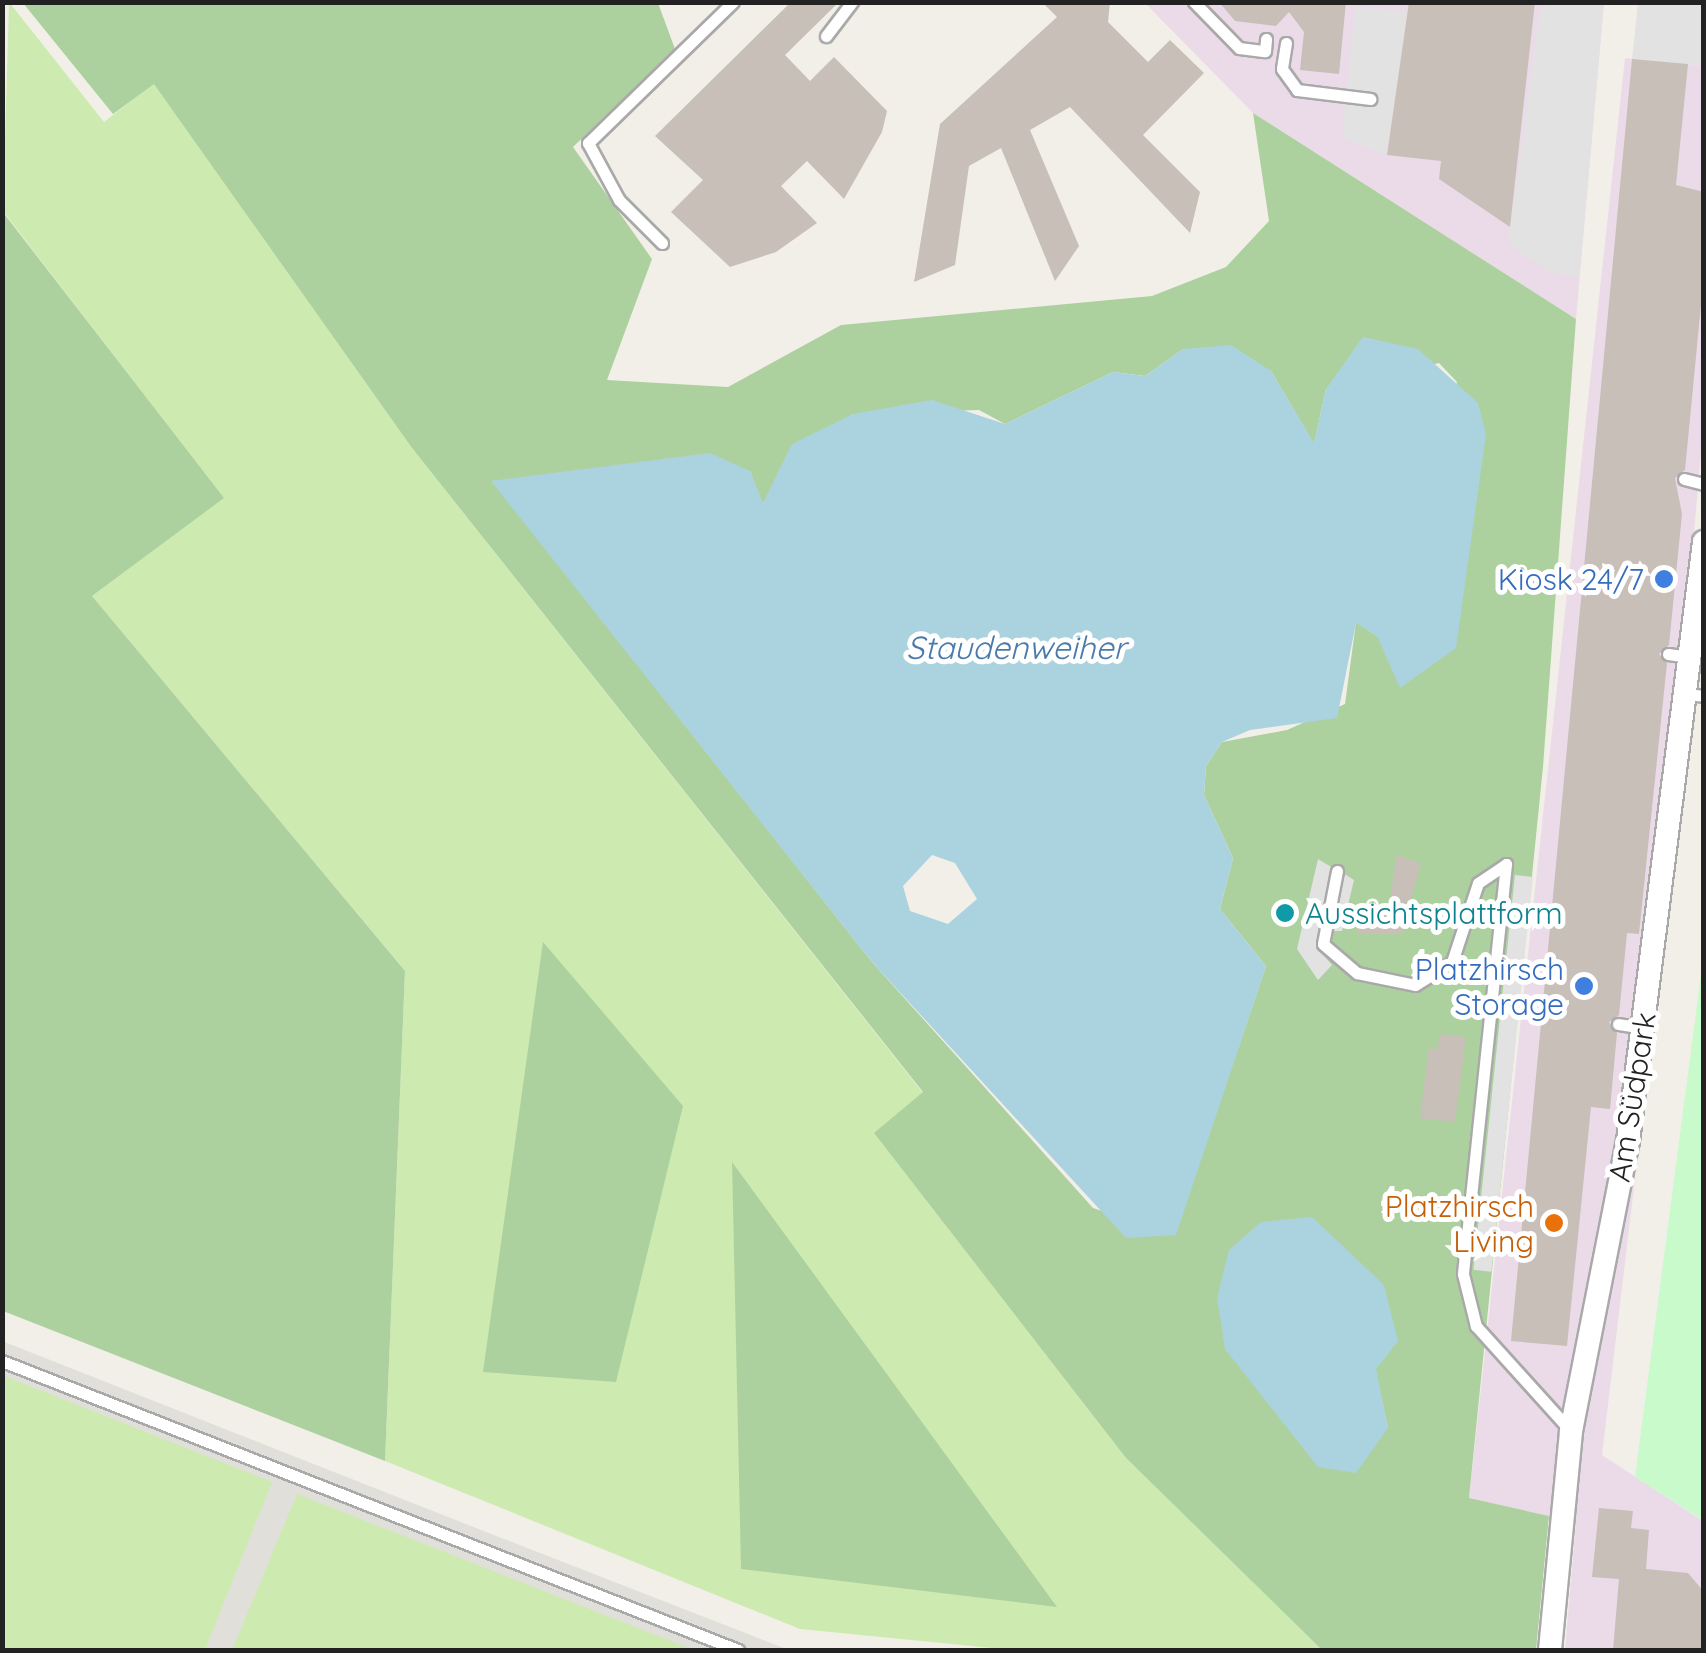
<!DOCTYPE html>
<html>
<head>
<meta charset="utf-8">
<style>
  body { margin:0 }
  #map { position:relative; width:1706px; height:1653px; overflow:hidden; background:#f2efe9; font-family:Quicksand,sans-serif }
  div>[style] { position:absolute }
  .industrial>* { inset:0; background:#ebdbe8 }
  .airport>* { inset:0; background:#e1dfda }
  .grass>* { inset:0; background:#cdebb0 }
  .forest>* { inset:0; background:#add19e }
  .park>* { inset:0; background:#c8facc }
  .parking>* { inset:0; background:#e2e2e2; transform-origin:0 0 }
  .water>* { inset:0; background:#aad3df }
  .building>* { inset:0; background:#c7bfb8 }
  .roads { filter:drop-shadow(2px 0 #a9a9a9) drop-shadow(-2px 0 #a9a9a9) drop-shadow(0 2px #a9a9a9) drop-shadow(0 -2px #a9a9a9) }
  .service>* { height:11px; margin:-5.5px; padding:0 5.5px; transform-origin:5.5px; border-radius:5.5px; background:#fff }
  .minor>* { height:22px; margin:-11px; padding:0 11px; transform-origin:11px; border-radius:11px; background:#fff }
  .dots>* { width:28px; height:28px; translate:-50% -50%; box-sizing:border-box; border:5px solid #fff; border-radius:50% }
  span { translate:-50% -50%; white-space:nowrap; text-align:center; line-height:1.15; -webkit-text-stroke:10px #fff; paint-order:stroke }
  .shop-label { font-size:30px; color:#366cbe }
  .right { translate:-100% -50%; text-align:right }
  .culture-label { font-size:30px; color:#0d838f }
  .left { translate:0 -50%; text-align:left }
  .street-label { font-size:30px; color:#222 }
  .food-label { font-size:30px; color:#c56008 }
  .water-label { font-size:32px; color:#4a7aab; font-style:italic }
  .frame { position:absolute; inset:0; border:5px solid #222; pointer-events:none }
</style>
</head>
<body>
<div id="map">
  <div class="industrial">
    <i style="clip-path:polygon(1145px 3px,1604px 3px,1576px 319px,1253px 113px)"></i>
    <i style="clip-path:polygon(1625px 58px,1703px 66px,1703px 430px,1643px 1112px,1602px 1455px,1703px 1521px,1703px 1650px,1565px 1650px,1576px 1522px,1469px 1499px)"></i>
  </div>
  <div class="airport">
    <i style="clip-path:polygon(2px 1341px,504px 1539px,789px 1650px,3px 1650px)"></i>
  </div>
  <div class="grass">
    <i style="clip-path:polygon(9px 2px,104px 122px,154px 83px,412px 448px,923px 1093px,875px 1134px,1126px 1458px,1322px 1650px,1012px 1650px,800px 1629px,385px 1461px,405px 971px,92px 596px,223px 498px,3px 211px)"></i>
    <i style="clip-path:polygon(2px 1375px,272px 1482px,205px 1650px,3px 1650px)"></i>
    <i style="clip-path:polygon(297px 1494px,694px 1650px,232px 1650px)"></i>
  </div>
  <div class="forest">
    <i style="clip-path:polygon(evenodd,23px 3px,658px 3px,675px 49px,573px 147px,652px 259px,607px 380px,728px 387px,841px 325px,1152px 296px,1226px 267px,1269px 221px,1253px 113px,1576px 319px,1543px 767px,1469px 1498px,1549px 1516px,1536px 1650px,1322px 1650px,1126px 1458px,874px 1133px,923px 1092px,412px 448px,154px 84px,113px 114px,23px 3px,1183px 349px,1271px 371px,1314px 444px,1326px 389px,1439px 363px,1457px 382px,1377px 636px,1356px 622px,1345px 704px,1287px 730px,1222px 742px,1206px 766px,1204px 795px,1233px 858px,1220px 909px,1266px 966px,1175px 1235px,1093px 1208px,872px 962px,492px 481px,750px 471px,762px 504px,810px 443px,853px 414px,979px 410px,1005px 424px,1113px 372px,1145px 376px,1183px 349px,23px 3px,1217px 1298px,1375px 1369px,1388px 1428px,1217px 1298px)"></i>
    <i style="clip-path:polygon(2px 211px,224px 498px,92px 596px,405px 971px,385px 1461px,3px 1311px)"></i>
    <i style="clip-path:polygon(543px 942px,683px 1106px,616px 1382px,483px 1372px)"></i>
    <i style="clip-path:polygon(732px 1162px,1057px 1607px,741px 1569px)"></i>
  </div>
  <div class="park">
    <i style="clip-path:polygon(1703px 959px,1704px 1520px,1703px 1520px,1635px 1477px)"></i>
  </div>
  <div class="parking">
    <i style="clip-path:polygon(1550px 3px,1604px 3px,1579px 277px,1549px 272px,1508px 243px,1540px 10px)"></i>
    <i style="clip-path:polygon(1638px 3px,1703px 3px,1703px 66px,1632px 59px)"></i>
    <i style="clip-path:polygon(1355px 7px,1408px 12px,1387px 155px,1342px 138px)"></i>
    <i style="clip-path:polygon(1318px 859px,1333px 868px,1317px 948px,1332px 965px,1318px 980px,1297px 949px)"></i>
    <i style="clip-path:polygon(1341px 872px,1354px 880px,1342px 931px,1326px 931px)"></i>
    <i style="left:1515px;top:875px;width:18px;height:397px;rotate:6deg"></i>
  </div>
  <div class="water">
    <i style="clip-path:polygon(evenodd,1363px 337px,1418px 349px,1478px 403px,1486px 434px,1456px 648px,1400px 688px,1377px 636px,1356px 623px,1337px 718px,1250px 730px,1222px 742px,1206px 766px,1204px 795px,1233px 858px,1220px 909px,1266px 966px,1176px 1235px,1126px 1238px,872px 962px,491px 481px,710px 453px,750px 471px,763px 503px,792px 444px,853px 414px,932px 400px,1005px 424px,1113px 372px,1145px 376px,1183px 349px,1231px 345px,1271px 371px,1314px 443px,1326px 389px,1363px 337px,932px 855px,955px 863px,977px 899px,948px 924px,910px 911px,903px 886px,932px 855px)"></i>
    <i style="clip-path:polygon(1312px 1217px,1384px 1285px,1398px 1341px,1376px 1369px,1388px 1428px,1356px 1473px,1318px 1467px,1225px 1349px,1217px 1298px,1229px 1250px,1261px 1222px)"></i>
  </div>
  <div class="building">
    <i style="clip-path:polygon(791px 2px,839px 2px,785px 55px,810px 81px,834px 57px,887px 111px,882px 132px,844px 199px,807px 161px,781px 186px,817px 223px,776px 252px,730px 267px,671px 212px,703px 180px,655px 136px)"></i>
    <i style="clip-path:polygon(1042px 2px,1110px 2px,1108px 22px,1148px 62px,1170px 40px,1204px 73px,1143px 135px,1200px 192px,1190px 233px,1070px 107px,1030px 130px,1079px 246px,1055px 281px,1001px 148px,969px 166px,955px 265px,914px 282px,940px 124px,1057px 17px)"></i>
    <i style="clip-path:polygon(1219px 2px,1346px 2px,1339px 74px,1300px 70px,1304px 32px,1289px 12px,1276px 26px,1235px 21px)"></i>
    <i style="clip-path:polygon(1409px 2px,1535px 2px,1510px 227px,1439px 179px,1441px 161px,1387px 155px)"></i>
    <i style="clip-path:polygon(1632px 59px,1688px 64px,1676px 185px,1704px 192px,1704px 274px,1685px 470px,1675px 478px,1682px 514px,1669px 645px,1659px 654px,1667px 663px,1639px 934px,1627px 933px,1619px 1015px,1609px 1022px,1617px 1033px,1610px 1109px,1591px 1107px,1567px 1346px,1511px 1341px)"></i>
    <i style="clip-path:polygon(1396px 855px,1421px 863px,1401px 934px,1356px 934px,1364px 903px,1389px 910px)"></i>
    <i style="clip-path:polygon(1439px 1034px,1466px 1037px,1455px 1122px,1420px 1118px,1429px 1048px,1438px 1049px)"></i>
    <i style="clip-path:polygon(1599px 1508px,1633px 1511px,1631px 1528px,1649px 1530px,1646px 1569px,1688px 1573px,1704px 1592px,1704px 1650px,1613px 1650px,1619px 1579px,1592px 1577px)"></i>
  </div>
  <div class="roads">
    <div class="service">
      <i style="left:1194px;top:2px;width:64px;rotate:45.6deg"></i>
      <i style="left:1239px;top:48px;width:26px;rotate:7deg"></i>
      <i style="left:1265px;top:51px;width:12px;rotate:-85deg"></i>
      <i style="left:826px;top:36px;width:43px;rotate:-52.6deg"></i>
      <i style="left:1286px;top:43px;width:26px;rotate:99deg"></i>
      <i style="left:1282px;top:69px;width:26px;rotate:54deg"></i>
      <i style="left:1297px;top:90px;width:74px;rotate:7deg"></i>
      <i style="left:662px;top:243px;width:61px;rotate:-135deg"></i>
      <i style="left:619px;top:200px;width:65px;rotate:-118.5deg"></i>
      <i style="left:588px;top:143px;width:202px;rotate:-44.2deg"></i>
      <i style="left:1684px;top:479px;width:21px;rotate:14deg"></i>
      <i style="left:1668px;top:654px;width:22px;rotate:8deg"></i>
      <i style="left:1686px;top:694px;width:18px;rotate:6deg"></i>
      <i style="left:1337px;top:871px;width:74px;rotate:100.9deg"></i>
      <i style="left:1323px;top:944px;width:45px;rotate:40.5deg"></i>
      <i style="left:1357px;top:973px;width:59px;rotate:11.7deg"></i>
      <i style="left:1415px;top:985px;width:44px;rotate:-31.9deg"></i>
      <i style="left:1452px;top:962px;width:83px;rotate:-71.8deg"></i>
      <i style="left:1478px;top:883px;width:34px;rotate:-34deg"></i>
      <i style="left:1506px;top:864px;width:412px;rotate:96deg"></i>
      <i style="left:1463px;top:1274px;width:54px;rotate:76deg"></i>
      <i style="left:1476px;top:1326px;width:142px;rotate:47.9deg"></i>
      <i style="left:1618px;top:1024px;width:25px;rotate:9deg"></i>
      <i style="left:2px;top:1361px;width:791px;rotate:21.44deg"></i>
    </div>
    <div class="minor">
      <i style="left:1550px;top:1650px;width:220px;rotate:-84.5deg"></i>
      <i style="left:1571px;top:1431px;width:296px;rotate:-78.9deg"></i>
      <i style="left:1628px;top:1141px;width:604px;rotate:-82.77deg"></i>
    </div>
  </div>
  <div class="dots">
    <i style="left:1664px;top:579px;background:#3f7fe0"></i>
    <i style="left:1285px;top:913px;background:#0f9aa8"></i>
    <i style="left:1584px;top:986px;background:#3f7fe0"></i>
    <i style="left:1554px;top:1223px;background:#e8710a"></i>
  </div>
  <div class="shop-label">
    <span class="right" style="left:1644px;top:579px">Kiosk 24/7</span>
    <span class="right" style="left:1564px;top:986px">Platzhirsch<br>Storage</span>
  </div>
  <div class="culture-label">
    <span class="left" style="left:1305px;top:913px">Aussichtsplattform</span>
  </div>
  <div class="street-label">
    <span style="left:1632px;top:1097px;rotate:-81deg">Am Südpark</span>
  </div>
  <div class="food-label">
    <span class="right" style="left:1534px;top:1223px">Platzhirsch<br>Living</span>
  </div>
  <div class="water-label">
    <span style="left:1016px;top:647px">Staudenweiher</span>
  </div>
  <div class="frame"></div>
</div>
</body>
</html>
